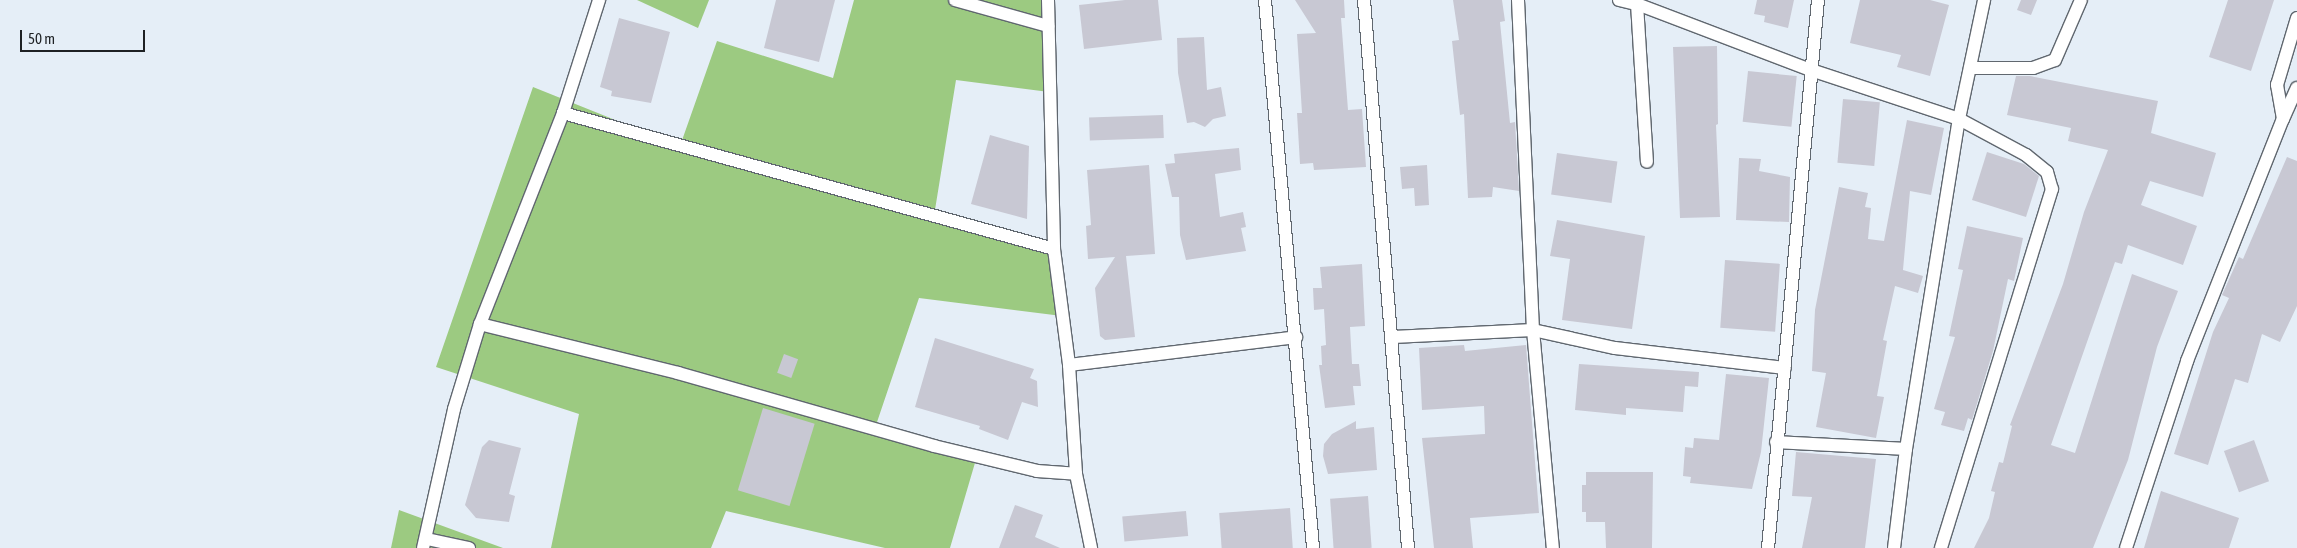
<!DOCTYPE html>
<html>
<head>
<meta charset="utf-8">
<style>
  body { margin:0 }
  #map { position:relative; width:2297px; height:548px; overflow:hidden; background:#e5eef7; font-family:"Asap Condensed",sans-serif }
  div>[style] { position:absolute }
  .green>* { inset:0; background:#9cca81 }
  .building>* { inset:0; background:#c8c8d3; transform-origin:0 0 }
  .roads { filter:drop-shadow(1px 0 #60676f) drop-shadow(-1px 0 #60676f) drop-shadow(0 1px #60676f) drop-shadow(0 -1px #60676f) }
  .street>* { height:12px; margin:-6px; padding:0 6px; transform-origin:6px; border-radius:6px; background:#fff }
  span { translate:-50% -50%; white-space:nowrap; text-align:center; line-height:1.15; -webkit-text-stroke:4.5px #e5eef7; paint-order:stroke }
  .scale { position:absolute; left:20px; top:30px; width:125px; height:22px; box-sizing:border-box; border:2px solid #1e2124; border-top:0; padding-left:6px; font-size:15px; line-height:18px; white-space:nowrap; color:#1e2124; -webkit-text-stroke:4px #e5eef7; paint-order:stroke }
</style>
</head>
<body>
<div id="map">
  <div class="green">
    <i style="clip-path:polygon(637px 0,709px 0,698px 28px)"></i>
    <i style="clip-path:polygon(854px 0,1050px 0,1049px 92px,956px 80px,934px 216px,1054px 249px,1062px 316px,919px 298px,875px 428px,977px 456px,950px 548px,885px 548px,726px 511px,711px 548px,551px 548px,579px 414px,436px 367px,533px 87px,680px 146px,717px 41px,833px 78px)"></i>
    <i style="clip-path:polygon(399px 510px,503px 548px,391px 548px)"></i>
  </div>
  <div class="building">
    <i style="clip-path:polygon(776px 0,835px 0,819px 62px,764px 48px)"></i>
    <i style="clip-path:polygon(1125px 0,1158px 0,1162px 40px,1084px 49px,1079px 5px)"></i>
    <i style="clip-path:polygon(1295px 0,1344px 0,1345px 18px,1341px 18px,1348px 110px,1362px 109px,1366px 167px,1314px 170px,1313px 163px,1300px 164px,1297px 113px,1302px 113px,1297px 34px,1316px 33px)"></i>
    <i style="clip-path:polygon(1453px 0,1502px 0,1505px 21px,1500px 22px,1510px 123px,1515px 122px,1519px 191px,1493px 187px,1492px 197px,1468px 198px,1464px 114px,1460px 115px,1452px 41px,1459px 40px)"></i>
    <i style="clip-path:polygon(1757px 0,1794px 0,1788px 28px,1764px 22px,1765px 16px,1754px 14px)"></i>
    <i style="clip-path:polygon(1860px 0,1930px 0,1949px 5px,1930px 76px,1897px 67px,1901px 55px,1850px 43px)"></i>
    <i style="clip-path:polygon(2021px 0,2037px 0,2031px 15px,2017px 10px)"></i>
    <i style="clip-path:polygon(2228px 0,2274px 0,2251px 71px,2209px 57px)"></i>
    <i style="clip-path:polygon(619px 18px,670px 32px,651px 103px,611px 96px,612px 91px,600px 87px)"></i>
    <i style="clip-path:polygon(1204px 37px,1207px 90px,1221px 87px,1226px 116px,1213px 119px,1205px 127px,1194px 122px,1187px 123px,1178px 73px,1177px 38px)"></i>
    <i style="clip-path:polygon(1717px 46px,1718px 124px,1716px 125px,1720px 217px,1680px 218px,1673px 47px)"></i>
    <i style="left:1748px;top:71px;width:49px;height:51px;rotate:6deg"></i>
    <i style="clip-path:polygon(2016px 76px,2030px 76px,2158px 101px,2151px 133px,2216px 153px,2203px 197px,2150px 181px,2141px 205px,2197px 226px,2183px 265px,2128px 245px,2122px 264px,2115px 262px,2051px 445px,2075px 453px,2132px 274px,2178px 291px,2157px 347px,2128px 460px,2093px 548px,1974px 548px,1989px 518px,1995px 492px,1991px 491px,1999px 462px,2003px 463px,2012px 426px,2010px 425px,2063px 284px,2084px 212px,2108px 150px,2068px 141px,2071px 128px,2007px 115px)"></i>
    <i style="left:1843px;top:99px;width:37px;height:64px;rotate:5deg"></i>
    <i style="left:1163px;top:115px;width:23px;height:74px;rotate:88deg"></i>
    <i style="clip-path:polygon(1907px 120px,1944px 128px,1931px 195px,1910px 191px,1903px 270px,1923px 276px,1918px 293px,1895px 286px,1883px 340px,1887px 341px,1877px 396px,1884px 397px,1876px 438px,1816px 427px,1826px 373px,1812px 371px,1815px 310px,1839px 187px,1868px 193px,1865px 207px,1871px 208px,1868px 239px,1884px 241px)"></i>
    <i style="clip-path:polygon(990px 135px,1029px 146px,1027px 219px,971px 204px)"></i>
    <i style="clip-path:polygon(1239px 148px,1241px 170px,1215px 174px,1220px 217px,1243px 212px,1246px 227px,1241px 228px,1246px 251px,1186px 260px,1180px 235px,1179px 197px,1172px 197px,1165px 164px,1175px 163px,1174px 154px)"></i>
    <i style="clip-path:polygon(1987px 152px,2024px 164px,2039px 176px,2026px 217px,1972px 200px)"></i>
    <i style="left:1557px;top:153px;width:61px;height:42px;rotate:8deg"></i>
    <i style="clip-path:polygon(2287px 157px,2297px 161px,2297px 306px,2280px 342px,2262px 334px,2248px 383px,2235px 379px,2208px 465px,2174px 454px,2213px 332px,2229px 298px,2222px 295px,2239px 257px,2243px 259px)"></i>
    <i style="clip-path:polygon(1739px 158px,1761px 159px,1759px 171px,1790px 177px,1789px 222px,1736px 220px)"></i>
    <i style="clip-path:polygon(1149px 165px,1155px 254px,1126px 256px,1135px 337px,1105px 340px,1100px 336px,1095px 288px,1115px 257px,1088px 259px,1086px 226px,1091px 225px,1087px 170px)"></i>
    <i style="clip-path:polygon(1427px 165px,1429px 205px,1415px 206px,1414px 188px,1402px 189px,1400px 167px)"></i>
    <i style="clip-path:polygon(1557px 220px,1645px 236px,1632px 329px,1562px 320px,1570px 259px,1550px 256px)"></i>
    <i style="clip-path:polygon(1967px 226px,2023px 238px,2014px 281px,2008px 279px,1993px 351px,1972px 420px,1968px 418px,1964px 431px,1941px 425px,1945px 412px,1934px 409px,1955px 337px,1949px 336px,1963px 270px,1958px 269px)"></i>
    <i style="left:1725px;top:260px;width:55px;height:68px;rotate:4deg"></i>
    <i style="clip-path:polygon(1362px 264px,1365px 326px,1350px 327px,1352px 364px,1359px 364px,1361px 386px,1353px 386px,1355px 405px,1325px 408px,1319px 365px,1322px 365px,1321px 346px,1326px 345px,1324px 309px,1314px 310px,1313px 288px,1322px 288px,1320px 267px)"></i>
    <i style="clip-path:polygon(935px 338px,1034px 369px,1030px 378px,1037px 381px,1038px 407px,1022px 402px,1008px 440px,979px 429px,980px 426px,915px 407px)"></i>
    <i style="clip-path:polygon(1464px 345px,1465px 351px,1526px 345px,1539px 513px,1470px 518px,1473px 548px,1434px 548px,1422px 438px,1485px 434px,1484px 406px,1422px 410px,1419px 348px)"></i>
    <i style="left:784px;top:354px;width:15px;height:20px;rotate:20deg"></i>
    <i style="clip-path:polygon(1579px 364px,1699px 372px,1698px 387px,1685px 386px,1683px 412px,1626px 408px,1626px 415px,1575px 410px)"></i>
    <i style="clip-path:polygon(1726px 374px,1769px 378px,1761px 452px,1752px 489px,1690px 483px,1691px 477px,1683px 476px,1685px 447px,1693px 448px,1694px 438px,1719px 440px)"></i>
    <i style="left:763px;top:408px;width:54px;height:86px;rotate:17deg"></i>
    <i style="clip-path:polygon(1356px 421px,1356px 429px,1374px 427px,1377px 470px,1328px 474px,1323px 456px,1324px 444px,1332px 434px)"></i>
    <i style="clip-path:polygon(489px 440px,521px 448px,509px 494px,515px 496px,509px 522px,476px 518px,465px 505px,482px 447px)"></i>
    <i style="left:2254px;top:440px;width:44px;height:32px;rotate:70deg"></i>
    <i style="clip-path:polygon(1796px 452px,1876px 459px,1865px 548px,1802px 548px,1812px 497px,1792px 496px)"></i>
    <i style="clip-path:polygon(1586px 472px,1653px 472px,1652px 548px,1606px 548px,1605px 522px,1586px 522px,1586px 512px,1582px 512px,1582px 485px,1586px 485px)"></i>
    <i style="clip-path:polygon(2161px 491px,2239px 518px,2229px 548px,2144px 548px)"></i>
    <i style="left:1368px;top:496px;width:52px;height:38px;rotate:86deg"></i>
    <i style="clip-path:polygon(1015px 505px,1043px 515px,1035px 537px,1060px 548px,999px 548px)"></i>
    <i style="left:1290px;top:508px;width:40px;height:71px;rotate:86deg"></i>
    <i style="left:1186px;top:511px;width:25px;height:64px;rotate:85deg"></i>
  </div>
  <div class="roads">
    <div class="street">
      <i style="left:955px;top:0;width:97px;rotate:15.6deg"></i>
      <i style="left:1048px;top:0;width:249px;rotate:88.6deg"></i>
      <i style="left:1054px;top:249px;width:117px;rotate:82.6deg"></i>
      <i style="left:1069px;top:365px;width:109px;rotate:86.3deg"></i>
      <i style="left:1076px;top:474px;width:76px;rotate:78.5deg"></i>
      <i style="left:1265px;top:0;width:550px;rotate:84.99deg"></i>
      <i style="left:1364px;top:0;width:550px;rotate:85.41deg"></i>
      <i style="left:1518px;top:0;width:330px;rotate:87.4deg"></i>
      <i style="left:1533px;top:330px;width:219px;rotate:84.8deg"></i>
      <i style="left:1619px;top:0;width:18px;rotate:13deg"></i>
      <i style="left:1637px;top:4px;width:186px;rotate:20.8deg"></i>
      <i style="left:1811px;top:70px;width:156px;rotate:18.3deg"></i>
      <i style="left:1959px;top:119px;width:76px;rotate:28.2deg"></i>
      <i style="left:2026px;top:155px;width:27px;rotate:39deg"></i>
      <i style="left:2047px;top:172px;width:18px;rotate:74deg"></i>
      <i style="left:2052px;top:189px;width:376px;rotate:107.2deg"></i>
      <i style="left:1637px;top:4px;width:158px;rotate:86.4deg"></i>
      <i style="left:1970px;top:68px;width:63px"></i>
      <i style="left:2033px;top:68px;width:23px;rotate:-20deg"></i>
      <i style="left:2055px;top:60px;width:65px;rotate:-66.6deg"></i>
      <i style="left:563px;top:113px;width:509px;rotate:15.48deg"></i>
      <i style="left:2283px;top:119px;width:34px;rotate:-66deg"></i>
      <i style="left:480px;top:324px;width:204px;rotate:13.9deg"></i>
      <i style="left:678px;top:373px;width:266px;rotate:15.9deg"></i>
      <i style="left:934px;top:446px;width:106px;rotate:13.6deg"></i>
      <i style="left:1037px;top:471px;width:39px;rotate:4deg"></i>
      <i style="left:1393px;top:337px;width:140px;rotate:-2.9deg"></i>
      <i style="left:1533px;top:330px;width:84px;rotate:12.4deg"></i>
      <i style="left:1615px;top:348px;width:171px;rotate:6.7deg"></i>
      <i style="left:1069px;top:365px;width:229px;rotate:-7deg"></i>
      <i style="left:1776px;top:442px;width:130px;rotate:3.1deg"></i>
      <i style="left:427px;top:539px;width:43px;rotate:12.1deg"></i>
      <i style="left:423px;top:548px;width:142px;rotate:-77.4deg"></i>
      <i style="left:454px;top:409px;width:89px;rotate:-73deg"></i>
      <i style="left:480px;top:324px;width:227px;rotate:-68.5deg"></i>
      <i style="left:563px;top:113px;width:119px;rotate:-72.3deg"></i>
      <i style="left:1768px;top:548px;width:550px;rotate:-84.79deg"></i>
      <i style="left:1894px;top:548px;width:100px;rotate:-83.1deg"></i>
      <i style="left:1906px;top:449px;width:334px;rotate:-80.9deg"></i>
      <i style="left:1959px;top:119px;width:122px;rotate:-78.1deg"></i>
      <i style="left:2126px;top:548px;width:197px;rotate:-71.9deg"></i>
      <i style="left:2187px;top:361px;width:260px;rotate:-68.4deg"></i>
      <i style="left:2283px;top:119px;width:35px;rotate:-100deg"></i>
      <i style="left:2277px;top:85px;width:70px;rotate:-73.4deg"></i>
    </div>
  </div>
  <div class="scale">50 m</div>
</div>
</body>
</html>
